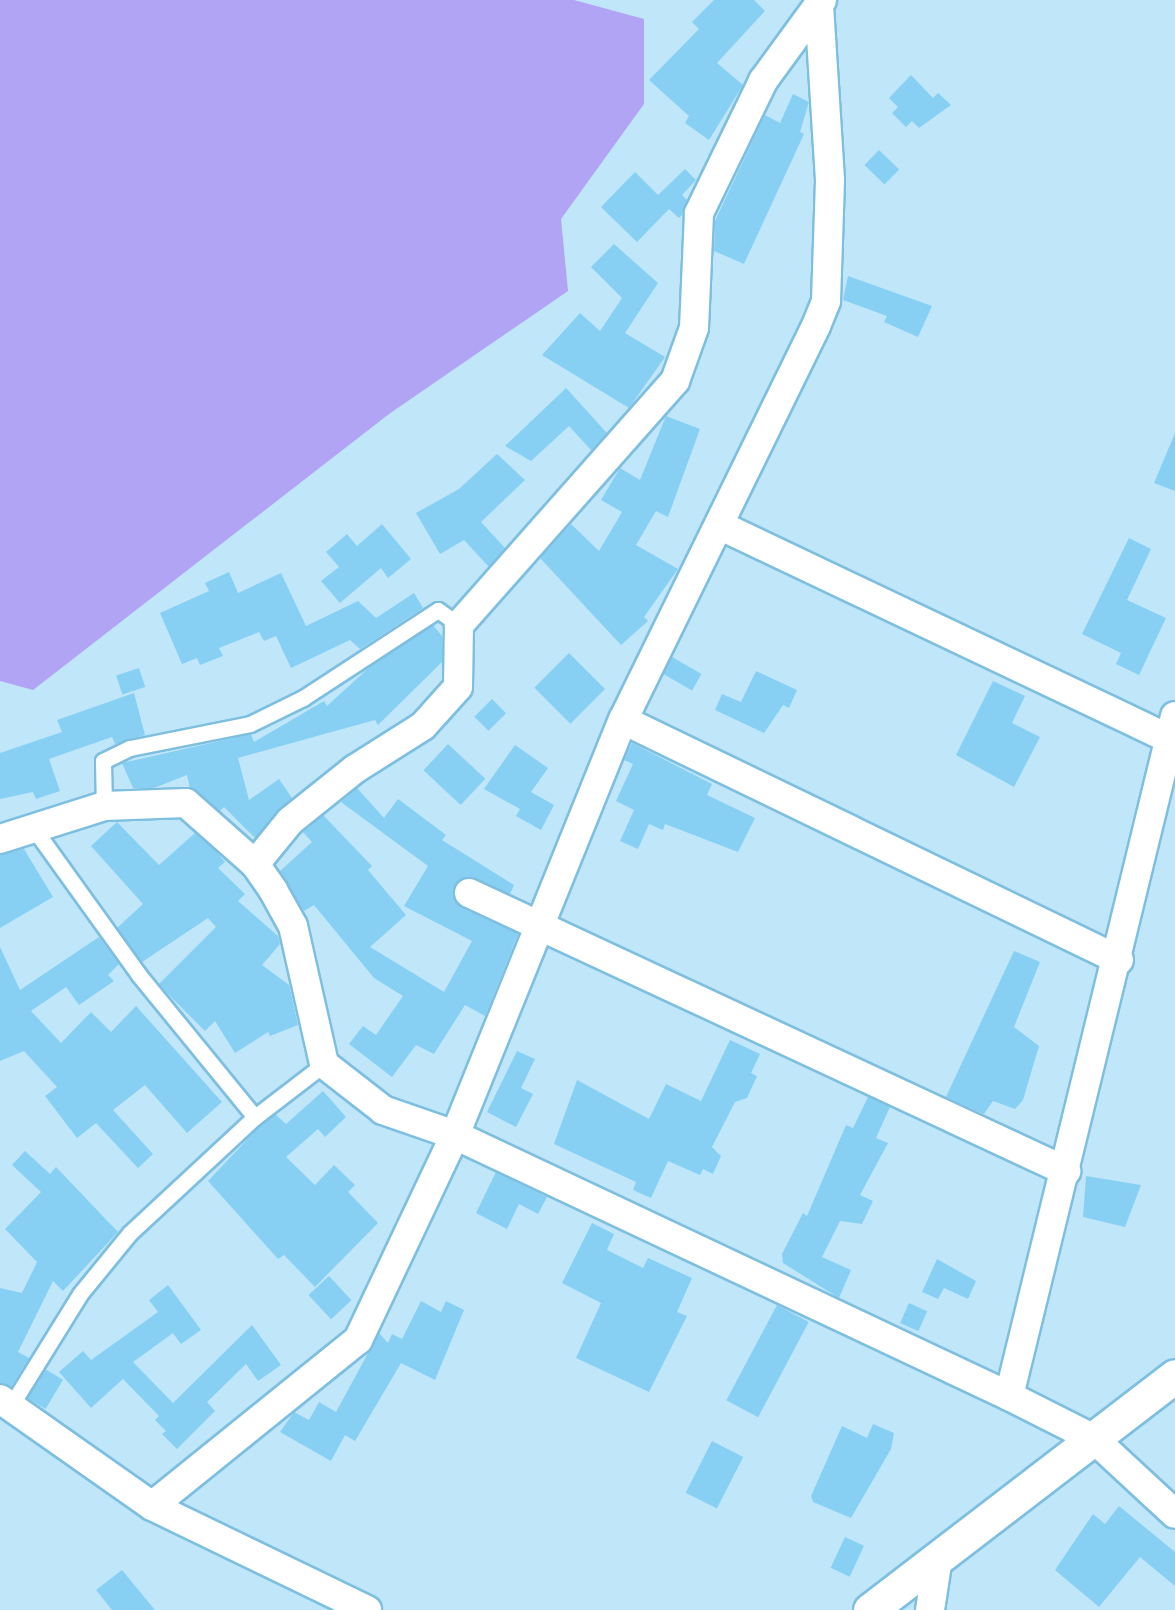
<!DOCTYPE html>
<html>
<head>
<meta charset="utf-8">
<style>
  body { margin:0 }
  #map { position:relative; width:1175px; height:1610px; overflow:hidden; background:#c0e6fa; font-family:"Roboto Condensed",sans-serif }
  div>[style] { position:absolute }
  .green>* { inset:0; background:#b1a4f4 }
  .building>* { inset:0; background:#87d0f4; transform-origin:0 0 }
  .roads { filter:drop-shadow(2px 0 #7ebfe0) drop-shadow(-2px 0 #7ebfe0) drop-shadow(0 2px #7ebfe0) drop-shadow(0 -2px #7ebfe0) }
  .lane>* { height:15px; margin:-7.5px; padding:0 7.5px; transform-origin:7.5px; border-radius:7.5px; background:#fff }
  .street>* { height:28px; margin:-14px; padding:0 14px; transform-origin:14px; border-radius:14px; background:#fff }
  .secondary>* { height:33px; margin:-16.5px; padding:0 16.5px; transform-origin:16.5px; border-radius:16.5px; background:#fff }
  span { translate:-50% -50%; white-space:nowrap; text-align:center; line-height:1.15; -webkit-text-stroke:5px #fff; paint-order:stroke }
</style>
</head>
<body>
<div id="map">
  <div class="green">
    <i style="clip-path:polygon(0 0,574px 0,644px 19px,644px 104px,561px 219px,568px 291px,389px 414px,33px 690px,0 681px)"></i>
  </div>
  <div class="building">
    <i style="clip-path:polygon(714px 0,754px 0,765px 11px,717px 63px,743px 85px,709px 140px,685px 123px,689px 116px,649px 80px,699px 29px,692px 22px)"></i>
    <i style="clip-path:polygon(911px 75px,933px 98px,938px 93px,951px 105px,919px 128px,912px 121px,906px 127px,892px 113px,898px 107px,889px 98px)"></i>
    <i style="clip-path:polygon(793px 94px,809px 102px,800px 132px,804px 134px,744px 264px,714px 251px,715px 221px,765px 115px,780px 123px)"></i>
    <i style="left:879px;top:150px;width:28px;height:21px;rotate:44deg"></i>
    <i style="clip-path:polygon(685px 169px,696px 180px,682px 195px,687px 200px,682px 215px,679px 218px,669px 209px,637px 242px,601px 207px,635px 172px,658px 195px)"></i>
    <i style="clip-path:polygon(614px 244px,658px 283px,625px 333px,665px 357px,629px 408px,542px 355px,580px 313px,600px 331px,622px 298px,591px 267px)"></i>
    <i style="clip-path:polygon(848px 276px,932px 306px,918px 337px,884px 322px,887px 316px,843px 300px)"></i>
    <i style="clip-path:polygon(566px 388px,607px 433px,596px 446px,591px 450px,569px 426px,531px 461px,505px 446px)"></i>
    <i style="clip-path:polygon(666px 416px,700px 429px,668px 517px,656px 511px,636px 545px,678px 569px,644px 617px,648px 621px,621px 645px,540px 558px,571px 524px,599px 551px,622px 512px,601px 500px,620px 468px,640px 480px)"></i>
    <i style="clip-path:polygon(1175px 433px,1175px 491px,1154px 483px)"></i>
    <i style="clip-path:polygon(497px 454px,525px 480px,481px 522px,505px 548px,489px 567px,464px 540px,440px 554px,416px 513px,459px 489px)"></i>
    <i style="clip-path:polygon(382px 524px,411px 559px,388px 578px,381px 568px,340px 603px,321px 581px,339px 567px,326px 552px,347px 534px,357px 546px)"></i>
    <i style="clip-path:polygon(1129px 538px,1151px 549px,1127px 600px,1166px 618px,1139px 675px,1116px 664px,1121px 653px,1082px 634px)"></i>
    <i style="clip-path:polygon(229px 572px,238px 593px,281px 573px,306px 626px,358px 601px,376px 618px,414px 593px,423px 608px,360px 649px,350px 640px,291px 668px,276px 636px,264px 641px,259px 632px,219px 648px,223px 656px,200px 665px,197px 658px,182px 664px,160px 613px,209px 591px,205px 583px)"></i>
    <i style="clip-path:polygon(433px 625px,442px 636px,442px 662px,378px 725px,375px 720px,238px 758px,249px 800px,279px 779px,292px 798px,255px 838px,224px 807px,220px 811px,190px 788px,187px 775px,154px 788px,133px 788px,122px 763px,251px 734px,254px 742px,324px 701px,327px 706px,374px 663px)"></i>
    <i style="left:569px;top:653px;width:51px;height:49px;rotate:45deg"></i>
    <i style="left:672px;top:657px;width:34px;height:19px;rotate:30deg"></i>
    <i style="left:139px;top:668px;width:20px;height:24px;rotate:72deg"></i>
    <i style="clip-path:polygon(756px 671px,797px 690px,789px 708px,783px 705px,764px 733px,715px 710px,722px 694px,741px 702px)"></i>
    <i style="clip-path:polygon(993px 681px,1025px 696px,1012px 723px,1040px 737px,1014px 787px,956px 755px)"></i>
    <i style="clip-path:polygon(134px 693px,145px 735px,115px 744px,112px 737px,49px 759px,60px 791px,36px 799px,33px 792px,0 799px,0 753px,62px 732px,57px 720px)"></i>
    <i style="left:492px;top:699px;width:20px;height:25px;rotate:45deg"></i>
    <i style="clip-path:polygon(632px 743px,712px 784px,707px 795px,755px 818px,738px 852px,665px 824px,663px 830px,649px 824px,638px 849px,620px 841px,634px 810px,616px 801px,633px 764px,624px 760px)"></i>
    <i style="left:448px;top:744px;width:51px;height:36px;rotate:43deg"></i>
    <i style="clip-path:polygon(515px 745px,548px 768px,531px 792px,554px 805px,541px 830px,516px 816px,520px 809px,484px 789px)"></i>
    <i style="clip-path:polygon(357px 788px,384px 818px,398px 799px,446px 835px,442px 840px,514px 885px,510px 894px,468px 877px,454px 886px,453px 895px,462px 908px,518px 934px,485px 1016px,465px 1005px,434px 1054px,416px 1045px,392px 1077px,349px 1044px,363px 1026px,376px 1035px,403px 996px,374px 978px,314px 905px,304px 911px,280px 871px,312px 842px,303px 832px,323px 815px,372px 866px,368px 870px,406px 915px,370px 947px,444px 992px,472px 941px,404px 906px,428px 866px,341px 802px)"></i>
    <i style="clip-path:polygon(117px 822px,159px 865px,195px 833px,216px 851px,225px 862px,218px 868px,245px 894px,238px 901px,278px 936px,280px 944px,262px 965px,289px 985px,298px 1025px,270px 1036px,268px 1032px,235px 1053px,215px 1021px,205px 1031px,166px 992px,159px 984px,216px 927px,208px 918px,142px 962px,117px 928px,143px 904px,91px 846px)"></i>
    <i style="clip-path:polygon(24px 849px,53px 897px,0 928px,0 855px)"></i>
    <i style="clip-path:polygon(99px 937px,119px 964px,108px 975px,114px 981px,79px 1005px,66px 987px,31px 1011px,61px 1043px,91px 1012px,111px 1032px,136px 1006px,222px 1102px,187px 1133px,145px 1085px,113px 1110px,153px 1154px,138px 1168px,96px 1123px,77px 1138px,45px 1096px,57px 1087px,24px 1051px,0 1061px,0 947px,20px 990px)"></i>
    <i style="clip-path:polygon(1014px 951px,1040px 962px,1014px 1027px,1039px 1046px,1023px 1100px,1015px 1109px,993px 1101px,984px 1114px,946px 1097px)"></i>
    <i style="clip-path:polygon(730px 1040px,760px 1054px,751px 1073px,757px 1076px,747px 1098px,735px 1102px,712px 1147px,721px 1156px,713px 1174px,703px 1169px,700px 1175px,668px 1161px,651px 1198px,633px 1190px,636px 1182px,554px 1144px,577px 1080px,649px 1119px,666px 1084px,701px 1101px)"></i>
    <i style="clip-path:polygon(517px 1051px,535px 1059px,521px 1088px,533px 1094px,516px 1127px,487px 1112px)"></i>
    <i style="clip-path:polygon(323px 1091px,346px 1117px,325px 1137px,318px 1129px,286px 1157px,315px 1185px,334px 1165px,355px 1185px,348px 1192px,378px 1223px,315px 1287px,284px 1255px,278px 1259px,208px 1181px,262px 1124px,275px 1114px,286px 1124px)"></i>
    <i style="clip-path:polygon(868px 1097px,890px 1107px,876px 1138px,888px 1143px,860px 1195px,873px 1201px,862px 1224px,840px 1221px,822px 1257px,851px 1270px,839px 1298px,783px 1263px,782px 1254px,803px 1213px,807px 1216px,846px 1125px,853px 1128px)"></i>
    <i style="clip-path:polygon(25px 1151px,50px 1174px,56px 1167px,118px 1232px,63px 1291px,53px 1281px,18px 1352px,29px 1358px,11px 1387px,0 1383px,0 1288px,22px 1293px,37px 1262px,5px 1229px,41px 1192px,12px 1165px)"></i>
    <i style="clip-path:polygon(496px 1172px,547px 1197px,538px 1214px,519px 1204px,507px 1229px,476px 1213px)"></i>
    <i style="clip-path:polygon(1086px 1176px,1141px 1185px,1125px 1227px,1083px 1217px)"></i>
    <i style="clip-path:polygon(592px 1223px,614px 1234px,607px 1250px,643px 1268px,648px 1258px,692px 1278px,677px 1312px,687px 1316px,649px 1392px,576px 1358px,601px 1303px,562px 1283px)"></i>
    <i style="clip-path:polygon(937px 1259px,976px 1281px,968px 1299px,944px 1288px,938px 1299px,922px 1292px)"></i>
    <i style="left:329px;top:1276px;width:33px;height:28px;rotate:47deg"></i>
    <i style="clip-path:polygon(168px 1285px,201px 1330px,181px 1344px,173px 1333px,133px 1362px,173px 1403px,252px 1325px,281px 1365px,258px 1381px,246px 1364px,207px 1402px,215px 1411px,177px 1449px,162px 1434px,166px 1431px,155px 1420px,159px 1416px,123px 1379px,91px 1408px,59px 1372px,83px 1351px,91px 1360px,158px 1312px,149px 1300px)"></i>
    <i style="clip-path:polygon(421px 1301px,441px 1312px,446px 1301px,464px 1310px,435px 1380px,401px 1363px,355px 1441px,345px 1435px,331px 1461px,280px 1432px,294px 1412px,309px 1420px,319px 1402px,336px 1412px,379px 1333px,388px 1343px,392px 1334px,402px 1339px)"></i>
    <i style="left:909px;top:1303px;width:20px;height:22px;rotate:24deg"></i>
    <i style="left:777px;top:1305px;width:36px;height:108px;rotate:28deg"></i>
    <i style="left:45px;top:1369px;width:21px;height:34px;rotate:31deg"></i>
    <i style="clip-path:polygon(873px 1424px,894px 1433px,891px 1449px,851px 1518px,813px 1502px,811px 1496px,842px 1426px,867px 1438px)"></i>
    <i style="left:712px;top:1441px;width:35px;height:58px;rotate:27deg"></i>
    <i style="clip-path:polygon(1119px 1506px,1175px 1552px,1175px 1586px,1140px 1557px,1099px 1607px,1055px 1570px,1093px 1514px,1105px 1524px)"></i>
    <i style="left:845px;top:1537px;width:21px;height:34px;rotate:25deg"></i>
    <i style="clip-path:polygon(122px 1570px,155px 1610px,112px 1610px,96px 1590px)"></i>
  </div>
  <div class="roads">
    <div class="lane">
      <i style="left:104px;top:806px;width:45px;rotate:-91.3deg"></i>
      <i style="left:103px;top:761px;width:30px;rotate:-26deg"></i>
      <i style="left:130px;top:748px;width:122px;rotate:-11.3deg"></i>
      <i style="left:250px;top:724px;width:59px;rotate:-26.1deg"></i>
      <i style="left:303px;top:698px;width:161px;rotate:-33.1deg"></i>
      <i style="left:438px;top:610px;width:26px;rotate:36deg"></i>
      <i style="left:32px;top:826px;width:183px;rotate:54.3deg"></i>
      <i style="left:139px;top:975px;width:183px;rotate:50.8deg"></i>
      <i style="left:10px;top:1407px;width:133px;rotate:-58.2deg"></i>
      <i style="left:80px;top:1294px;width:79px;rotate:-50.7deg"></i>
      <i style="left:130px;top:1233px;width:171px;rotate:-42.9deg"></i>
      <i style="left:255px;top:1117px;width:87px;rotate:-37.5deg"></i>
    </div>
    <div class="street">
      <i style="left:719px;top:525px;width:499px;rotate:25.4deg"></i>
      <i style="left:623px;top:720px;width:551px;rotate:25.82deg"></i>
      <i style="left:0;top:839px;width:109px;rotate:-17.6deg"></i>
      <i style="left:104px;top:806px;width:82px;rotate:-2.1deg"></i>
      <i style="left:186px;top:803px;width:92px;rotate:41.5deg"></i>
      <i style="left:255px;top:864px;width:32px;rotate:55deg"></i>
      <i style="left:273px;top:890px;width:41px;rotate:60.9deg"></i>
      <i style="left:293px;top:926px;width:141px;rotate:77.3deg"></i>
      <i style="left:324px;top:1064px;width:75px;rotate:37.9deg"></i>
      <i style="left:383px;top:1110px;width:76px;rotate:19.1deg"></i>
      <i style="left:455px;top:1135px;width:612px;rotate:25.23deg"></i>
      <i style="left:1009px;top:1396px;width:95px;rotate:26.8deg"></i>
      <i style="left:1094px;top:1439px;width:110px;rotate:42.8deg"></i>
      <i style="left:255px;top:864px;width:55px;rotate:-50.9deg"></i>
      <i style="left:290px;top:821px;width:83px;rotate:-38.7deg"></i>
      <i style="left:355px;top:769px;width:80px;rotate:-32.3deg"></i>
      <i style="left:423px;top:726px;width:52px;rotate:-48.1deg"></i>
      <i style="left:458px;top:687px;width:62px;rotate:-89.1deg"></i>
      <i style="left:459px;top:625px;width:326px;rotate:-48.5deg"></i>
      <i style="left:675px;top:381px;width:56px;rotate:-70.3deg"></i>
      <i style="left:694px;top:328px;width:115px;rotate:-87.5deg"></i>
      <i style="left:699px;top:213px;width:147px;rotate:-64.1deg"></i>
      <i style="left:763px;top:81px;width:100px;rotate:-53.9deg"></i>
      <i style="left:469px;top:893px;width:659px;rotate:24.97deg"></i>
      <i style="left:1009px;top:1396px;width:700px;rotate:-76.28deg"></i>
      <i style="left:0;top:1399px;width:186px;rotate:35.1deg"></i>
      <i style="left:152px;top:1506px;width:239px;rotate:25.8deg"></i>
      <i style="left:152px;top:1506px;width:265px;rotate:-38.9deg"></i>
      <i style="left:358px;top:1340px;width:227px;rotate:-64.7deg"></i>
      <i style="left:455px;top:1135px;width:448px;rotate:-68deg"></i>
      <i style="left:623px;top:720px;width:439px;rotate:-63.9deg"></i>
      <i style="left:816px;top:326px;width:27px;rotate:-68deg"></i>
      <i style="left:826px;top:301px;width:121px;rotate:-88.1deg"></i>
      <i style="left:830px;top:180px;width:174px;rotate:-93.6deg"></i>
      <i style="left:930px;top:1610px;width:53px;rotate:-81.3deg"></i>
    </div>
    <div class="secondary">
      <i style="left:870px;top:1610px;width:384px;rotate:-37.5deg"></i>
    </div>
  </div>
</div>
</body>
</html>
